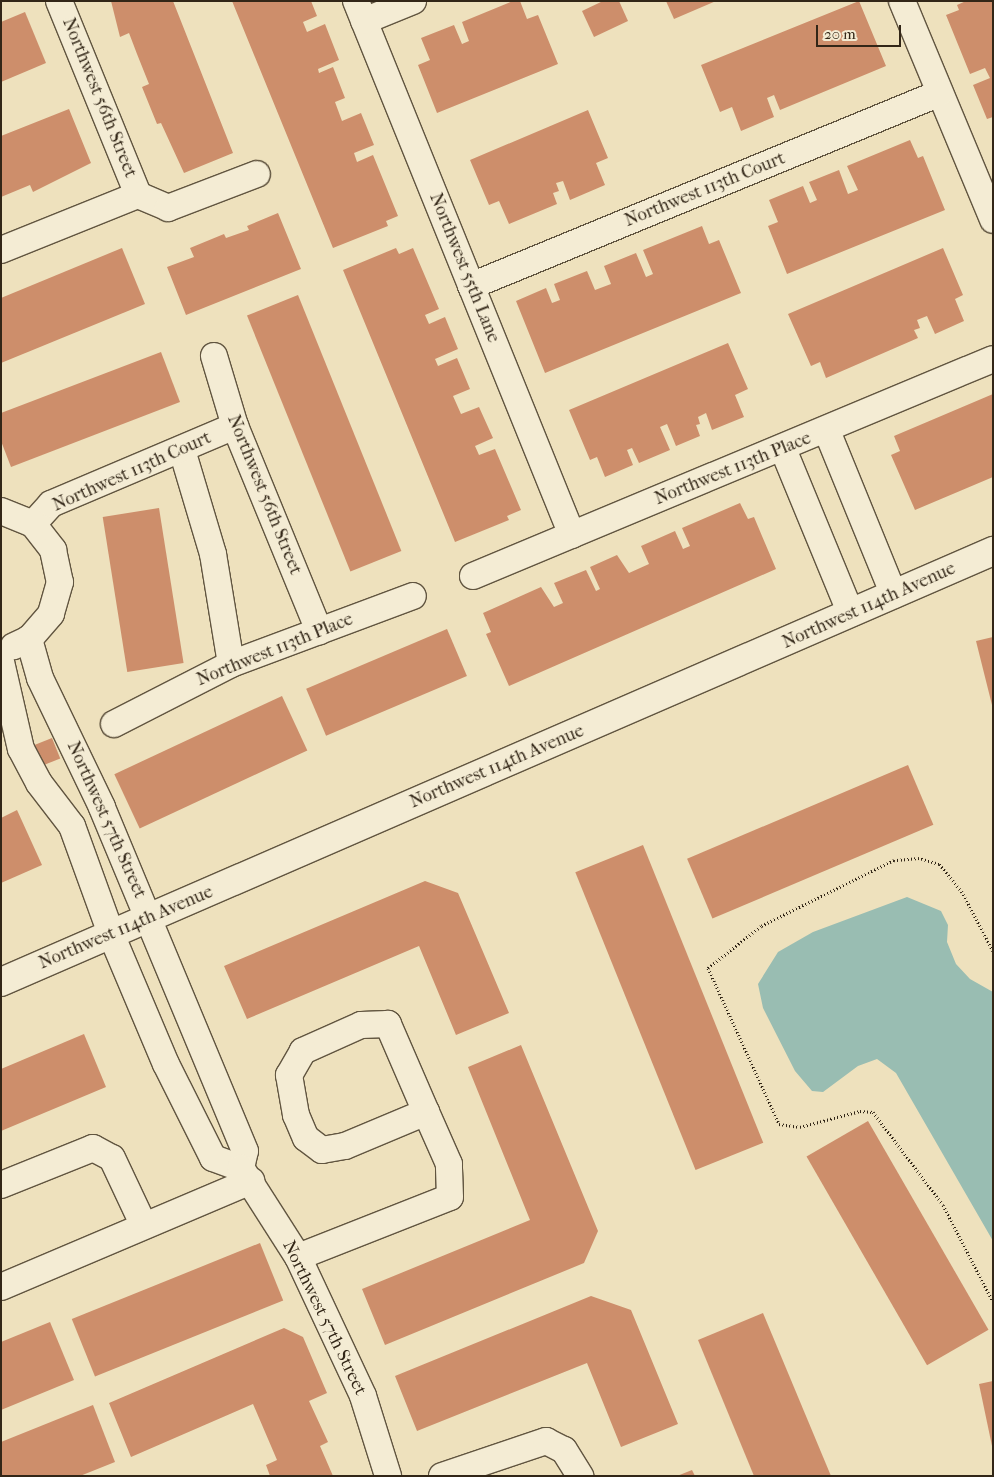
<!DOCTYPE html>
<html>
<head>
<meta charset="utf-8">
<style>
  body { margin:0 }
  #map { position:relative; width:994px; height:1477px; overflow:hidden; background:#eee1bd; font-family:"IM FELL French Canon",serif }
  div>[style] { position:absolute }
  .water>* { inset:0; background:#99bdb2 }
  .building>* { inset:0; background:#cd8e6b; transform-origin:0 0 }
  .path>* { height:3px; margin-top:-1.5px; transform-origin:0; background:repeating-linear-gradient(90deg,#322617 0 1px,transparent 0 3.5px) }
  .roads { filter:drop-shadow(1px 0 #615540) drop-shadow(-1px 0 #615540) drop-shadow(0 1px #615540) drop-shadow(0 -1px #615540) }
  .street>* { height:26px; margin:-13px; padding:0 13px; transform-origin:13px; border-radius:13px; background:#f4ecd4 }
  .secondary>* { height:28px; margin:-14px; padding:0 14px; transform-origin:14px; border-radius:14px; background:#f4ecd4 }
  span { translate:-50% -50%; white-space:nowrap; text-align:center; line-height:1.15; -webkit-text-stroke:4px #f4ecd4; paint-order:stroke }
  .street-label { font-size:18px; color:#322617 }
  .frame { position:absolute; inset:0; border:2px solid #322617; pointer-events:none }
  .scale { position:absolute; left:816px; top:25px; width:85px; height:22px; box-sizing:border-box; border:2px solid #322617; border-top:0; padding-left:6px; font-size:15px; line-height:18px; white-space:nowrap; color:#322617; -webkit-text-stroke:4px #f4ecd4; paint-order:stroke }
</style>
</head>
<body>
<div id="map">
  <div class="water">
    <i style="clip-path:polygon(907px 897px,941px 911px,948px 925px,947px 942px,956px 964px,970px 979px,993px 992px,993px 1241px,896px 1073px,877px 1059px,858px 1066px,823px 1092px,812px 1091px,795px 1071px,763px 1008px,758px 984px,778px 952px,813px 932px)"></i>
  </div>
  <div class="building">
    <i style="clip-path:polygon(111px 1px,173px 1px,233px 153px,184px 173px,161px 123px,157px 124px,142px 87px,149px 84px,137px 54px,129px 33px,120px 37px)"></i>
    <i style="clip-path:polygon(232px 1px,311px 1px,317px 16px,303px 22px,307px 32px,325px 24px,339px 60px,318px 69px,319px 73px,333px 67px,345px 98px,335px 102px,342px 121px,361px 113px,374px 145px,354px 153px,357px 162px,373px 155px,398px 216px,386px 221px,388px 226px,333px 248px)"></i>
    <i style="clip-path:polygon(513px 1px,520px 1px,527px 19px,538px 15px,558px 64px,437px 113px,418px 65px,430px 60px,421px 38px,454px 25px,462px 44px,469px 41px,462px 22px)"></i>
    <i style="clip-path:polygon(603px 1px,619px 1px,628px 21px,594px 37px,582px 11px)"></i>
    <i style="clip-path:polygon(666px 1px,716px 1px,674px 19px)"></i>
    <i style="clip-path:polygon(859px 1px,886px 66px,780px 110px,774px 95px,767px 98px,774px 117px,741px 131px,732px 107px,720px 112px,701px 65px)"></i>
    <i style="clip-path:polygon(966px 1px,993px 1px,993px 117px,987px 119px,973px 85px,990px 78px,985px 68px,970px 74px,946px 15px,959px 10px,957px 5px)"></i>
    <i style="clip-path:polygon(25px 12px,46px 63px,1px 82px,1px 22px)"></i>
    <i style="clip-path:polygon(69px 109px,91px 163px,33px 192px,30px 185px,1px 197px,1px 136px)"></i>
    <i style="clip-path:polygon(588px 110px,608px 158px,596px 163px,605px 185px,570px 200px,563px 181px,556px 183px,559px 191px,553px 193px,557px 204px,509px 224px,499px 201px,489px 205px,470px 160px)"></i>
    <i style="clip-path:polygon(910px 140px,918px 158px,923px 156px,945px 210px,787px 274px,768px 226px,778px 222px,769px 200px,803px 186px,810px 203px,817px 200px,809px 182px,839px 170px,848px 194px,858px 190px,847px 166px)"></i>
    <i style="clip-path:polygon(278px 213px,301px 269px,186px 315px,167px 267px,194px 257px,190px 248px,224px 234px,226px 238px,249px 230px,247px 226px)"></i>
    <i style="clip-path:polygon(702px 226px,709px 244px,719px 240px,741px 293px,545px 373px,516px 301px,546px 288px,552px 303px,560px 300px,554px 284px,587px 271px,595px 290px,611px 284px,604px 266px,636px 253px,646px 277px,653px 274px,643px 250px)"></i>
    <i style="clip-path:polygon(122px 248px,145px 304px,1px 363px,1px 298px)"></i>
    <i style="clip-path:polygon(396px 248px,399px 254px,413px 248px,439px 309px,425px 315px,429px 324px,445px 317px,458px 349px,435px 359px,438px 366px,457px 358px,470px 389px,453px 396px,461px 414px,479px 407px,493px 438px,475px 446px,479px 455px,495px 449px,521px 510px,507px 516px,509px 520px,455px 542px,343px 270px)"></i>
    <i style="clip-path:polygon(943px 248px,963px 295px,955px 299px,964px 321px,935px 334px,927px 316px,917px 320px,920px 328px,914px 330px,918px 338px,826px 378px,820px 362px,811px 366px,788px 314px)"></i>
    <i style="left:298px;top:295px;width:276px;height:55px;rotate:68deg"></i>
    <i style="clip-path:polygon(728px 343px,748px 389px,735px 395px,744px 417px,712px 430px,706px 413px,698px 417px,700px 424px,696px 425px,700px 436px,676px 446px,667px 424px,660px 427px,670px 450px,639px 463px,632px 448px,627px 450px,633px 465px,605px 477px,597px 457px,590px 460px,569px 410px)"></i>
    <i style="clip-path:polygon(161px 352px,180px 402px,11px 467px,1px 441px,1px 413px)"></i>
    <i style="clip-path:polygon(993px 394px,993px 477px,915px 510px,891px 455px,900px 451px,894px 436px)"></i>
    <i style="clip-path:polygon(740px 503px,748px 519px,754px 517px,776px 569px,509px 686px,486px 634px,491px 632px,483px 613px,541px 587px,554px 607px,563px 603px,554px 583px,586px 570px,596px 591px,600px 589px,590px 567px,617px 555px,629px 573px,649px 564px,641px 546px,675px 531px,683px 549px,690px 546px,682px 528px)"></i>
    <i style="left:159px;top:508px;width:157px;height:57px;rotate:81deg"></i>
    <i style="left:447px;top:629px;width:51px;height:153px;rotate:67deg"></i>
    <i style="clip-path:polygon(993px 637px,993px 705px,992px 705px,976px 641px)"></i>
    <i style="left:282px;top:696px;width:60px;height:185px;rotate:65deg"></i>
    <i style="left:52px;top:738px;width:22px;height:21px;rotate:68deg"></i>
    <i style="left:908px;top:765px;width:65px;height:240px;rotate:67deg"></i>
    <i style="clip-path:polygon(17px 810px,42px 865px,1px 883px,1px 818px)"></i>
    <i style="left:643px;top:845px;width:321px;height:73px;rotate:68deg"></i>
    <i style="clip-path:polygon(425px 881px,458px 893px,509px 1013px,456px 1035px,419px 946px,247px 1019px,224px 966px)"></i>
    <i style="clip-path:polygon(84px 1034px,106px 1087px,1px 1131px,1px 1069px)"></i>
    <i style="clip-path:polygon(521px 1045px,598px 1231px,584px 1263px,385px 1345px,362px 1289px,530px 1220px,468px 1067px)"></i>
    <i style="left:868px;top:1121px;width:241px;height:71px;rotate:60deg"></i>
    <i style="left:260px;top:1243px;width:62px;height:203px;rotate:68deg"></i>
    <i style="clip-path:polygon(591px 1296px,631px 1310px,678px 1424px,621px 1447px,587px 1363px,417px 1431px,395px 1376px)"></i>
    <i style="clip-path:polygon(763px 1313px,831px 1476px,754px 1476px,698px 1340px)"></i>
    <i style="clip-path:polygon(50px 1322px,74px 1380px,1px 1410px,1px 1342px)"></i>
    <i style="clip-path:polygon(284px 1328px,303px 1337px,327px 1393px,309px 1401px,328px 1442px,320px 1446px,333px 1476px,270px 1476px,266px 1465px,277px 1460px,253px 1404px,131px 1457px,109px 1403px)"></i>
    <i style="clip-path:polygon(993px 1381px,993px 1446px,992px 1446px,979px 1384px)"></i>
    <i style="clip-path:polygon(93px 1405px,115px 1462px,80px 1476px,1px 1476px,1px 1442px)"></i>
    <i style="clip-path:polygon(692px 1470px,695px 1476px,677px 1476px)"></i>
  </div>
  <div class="path">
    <i style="left:993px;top:951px;width:67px;rotate:-117.7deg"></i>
    <i style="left:962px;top:892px;width:36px;rotate:-129deg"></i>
    <i style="left:939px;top:864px;width:21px;rotate:-163deg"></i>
    <i style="left:919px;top:858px;width:25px;rotate:175deg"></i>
    <i style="left:894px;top:860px;width:148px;rotate:153.6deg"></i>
    <i style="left:761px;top:926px;width:68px;rotate:141.6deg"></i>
    <i style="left:708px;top:968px;width:171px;rotate:65.5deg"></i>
    <i style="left:779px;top:1124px;width:21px;rotate:8deg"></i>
    <i style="left:800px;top:1127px;width:62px;rotate:-14.9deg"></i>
    <i style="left:860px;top:1111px;width:13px;rotate:4deg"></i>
    <i style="left:873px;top:1112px;width:116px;rotate:53deg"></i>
    <i style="left:943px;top:1205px;width:109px;rotate:62.7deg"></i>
  </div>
  <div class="roads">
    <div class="street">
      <i style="left:59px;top:1px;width:209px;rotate:67.8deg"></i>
      <i style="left:356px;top:1px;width:576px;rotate:67.98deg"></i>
      <i style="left:902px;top:1px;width:237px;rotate:67.4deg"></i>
      <i style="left:364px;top:21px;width:53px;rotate:-22.2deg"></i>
      <i style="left:1px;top:250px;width:148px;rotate:-21.9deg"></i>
      <i style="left:138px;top:195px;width:33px;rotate:23deg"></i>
      <i style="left:168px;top:208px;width:95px;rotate:-20.9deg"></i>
      <i style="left:471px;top:286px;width:507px;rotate:-22.37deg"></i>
      <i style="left:214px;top:356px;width:73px;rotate:73.3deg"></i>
      <i style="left:235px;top:426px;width:222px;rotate:67.7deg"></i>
      <i style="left:827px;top:431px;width:177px;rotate:67.8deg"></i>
      <i style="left:783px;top:449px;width:178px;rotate:67.6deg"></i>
      <i style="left:182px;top:450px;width:109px;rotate:73.4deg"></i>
      <i style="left:213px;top:554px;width:111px;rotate:80.7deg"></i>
      <i style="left:1px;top:511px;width:35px;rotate:22deg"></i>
      <i style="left:33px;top:524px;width:33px;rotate:52deg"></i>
      <i style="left:53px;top:550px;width:33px;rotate:78deg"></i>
      <i style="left:60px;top:582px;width:33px;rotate:106deg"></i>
      <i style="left:51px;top:614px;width:33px;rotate:131deg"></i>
      <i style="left:29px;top:639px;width:17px;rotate:155deg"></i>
      <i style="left:33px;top:524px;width:27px;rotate:-48deg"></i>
      <i style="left:51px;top:504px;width:200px;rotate:-23deg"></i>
      <i style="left:473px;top:576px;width:563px;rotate:-22.65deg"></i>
      <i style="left:1px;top:662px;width:89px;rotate:77.1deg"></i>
      <i style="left:21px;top:749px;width:38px;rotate:62deg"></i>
      <i style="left:39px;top:783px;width:54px;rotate:52.5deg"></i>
      <i style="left:72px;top:826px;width:115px;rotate:70.1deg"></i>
      <i style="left:111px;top:934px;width:141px;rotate:67.1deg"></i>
      <i style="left:166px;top:1064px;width:105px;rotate:63.4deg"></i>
      <i style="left:213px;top:1158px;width:30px;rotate:20deg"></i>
      <i style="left:241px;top:1168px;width:17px;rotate:-77deg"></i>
      <i style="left:245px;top:1151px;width:373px;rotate:-112.6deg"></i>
      <i style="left:102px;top:807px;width:143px;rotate:-115.7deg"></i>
      <i style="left:40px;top:678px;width:41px;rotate:-105.8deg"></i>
      <i style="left:114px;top:724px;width:131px;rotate:-27.1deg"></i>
      <i style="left:231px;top:664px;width:194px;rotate:-20.5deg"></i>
      <i style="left:241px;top:1168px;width:106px;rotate:57.4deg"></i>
      <i style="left:298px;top:1257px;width:153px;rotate:64.9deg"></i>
      <i style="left:363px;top:1396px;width:84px;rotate:72.6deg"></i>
      <i style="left:1px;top:1185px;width:99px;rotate:-21.9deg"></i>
      <i style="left:93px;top:1148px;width:21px;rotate:28deg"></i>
      <i style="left:112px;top:1158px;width:75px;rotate:64.8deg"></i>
      <i style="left:298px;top:1257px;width:163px;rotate:-21.5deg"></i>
      <i style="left:450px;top:1197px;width:33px;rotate:-92deg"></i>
      <i style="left:449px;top:1164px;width:57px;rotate:-113.9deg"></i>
      <i style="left:426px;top:1112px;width:96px;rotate:-113.4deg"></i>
      <i style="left:388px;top:1024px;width:27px;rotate:178deg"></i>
      <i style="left:361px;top:1025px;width:64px;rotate:155.9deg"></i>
      <i style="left:303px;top:1051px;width:28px;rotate:120deg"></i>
      <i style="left:289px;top:1075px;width:41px;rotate:80.1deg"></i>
      <i style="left:296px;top:1115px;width:25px;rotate:67deg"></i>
      <i style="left:306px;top:1138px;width:20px;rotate:37deg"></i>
      <i style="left:322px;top:1150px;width:23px;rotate:-10deg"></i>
      <i style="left:345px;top:1146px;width:88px;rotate:-22.8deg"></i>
      <i style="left:1px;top:1287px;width:272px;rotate:-23deg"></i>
      <i style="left:442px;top:1476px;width:110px;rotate:-18.6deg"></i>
      <i style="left:546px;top:1441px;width:20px;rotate:27deg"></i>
      <i style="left:564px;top:1450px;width:31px;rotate:58deg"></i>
    </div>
    <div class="secondary">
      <i style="left:1px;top:982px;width:1082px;rotate:-23.48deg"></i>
    </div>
  </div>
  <div class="street-label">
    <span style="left:99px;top:98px;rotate:68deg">Northwest 56th Street</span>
    <span style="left:705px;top:190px;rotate:-22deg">Northwest 113th Court</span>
    <span style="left:464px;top:268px;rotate:68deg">Northwest 55th Lane</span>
    <span style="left:733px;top:469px;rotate:-22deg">Northwest 113th Place</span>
    <span style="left:132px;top:472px;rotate:-24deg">Northwest 113th Court</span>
    <span style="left:264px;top:495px;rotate:68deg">Northwest 56th Street</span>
    <span style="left:869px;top:606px;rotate:-24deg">Northwest 114th Avenue</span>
    <span style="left:275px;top:650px;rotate:-22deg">Northwest 113th Place</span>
    <span style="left:497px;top:767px;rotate:-23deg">Northwest 114th Avenue</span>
    <span style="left:106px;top:820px;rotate:66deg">Northwest 57th Street</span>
    <span style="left:126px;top:928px;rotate:-23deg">Northwest 114th Avenue</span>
    <span style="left:324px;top:1318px;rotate:64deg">Northwest 57th Street</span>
  </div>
  <div class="frame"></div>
  <div class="scale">20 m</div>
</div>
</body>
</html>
